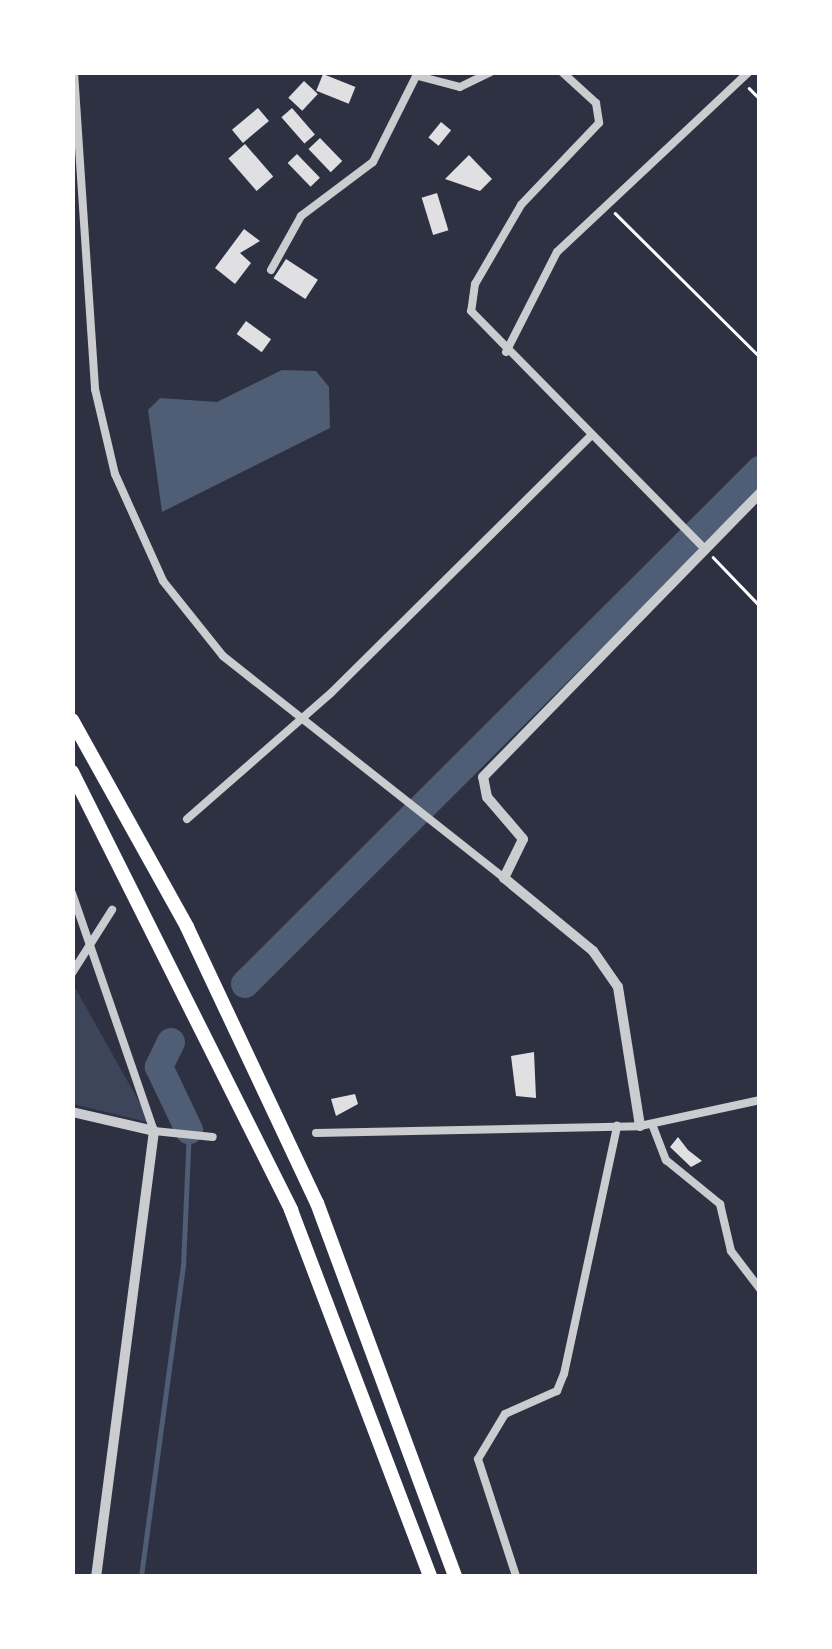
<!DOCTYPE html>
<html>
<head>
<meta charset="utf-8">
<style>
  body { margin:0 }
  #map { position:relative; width:832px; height:1649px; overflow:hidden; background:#2d3142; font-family:Ubuntu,sans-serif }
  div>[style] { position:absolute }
  .green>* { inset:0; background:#3c4559 }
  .water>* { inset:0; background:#4f5d75 }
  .stream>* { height:5px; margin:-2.5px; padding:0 2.5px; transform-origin:2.5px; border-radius:2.5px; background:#4f5d75 }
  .river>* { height:28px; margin:-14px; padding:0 14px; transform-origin:14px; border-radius:14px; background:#4f5d75 }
  .building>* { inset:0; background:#e0e0e3; transform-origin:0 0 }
  .path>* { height:2.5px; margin:-1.25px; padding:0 1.25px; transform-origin:1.25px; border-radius:1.25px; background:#fff }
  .minor>* { height:8px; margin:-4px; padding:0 4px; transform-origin:4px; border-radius:4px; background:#caccd0 }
  .tertiary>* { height:10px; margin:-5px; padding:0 5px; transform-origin:5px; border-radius:5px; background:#caccd0 }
  .motorway>* { height:14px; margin:-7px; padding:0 7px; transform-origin:7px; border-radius:7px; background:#fff }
  span { translate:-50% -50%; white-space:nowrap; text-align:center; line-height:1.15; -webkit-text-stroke:8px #fff; paint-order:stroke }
  .frame { position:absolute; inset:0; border:75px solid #fff; pointer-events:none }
</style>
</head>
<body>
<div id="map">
  <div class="green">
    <i style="clip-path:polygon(73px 984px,151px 1123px,73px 1104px)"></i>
  </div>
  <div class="water">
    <i style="clip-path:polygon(282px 370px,316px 371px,329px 387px,330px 428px,162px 512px,148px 410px,160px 398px,217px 402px)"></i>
  </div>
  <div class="stream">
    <i style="left:141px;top:1576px;width:313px;rotate:-82.3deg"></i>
    <i style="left:183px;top:1266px;width:136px;rotate:-87.5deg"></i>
  </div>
  <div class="river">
    <i style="left:245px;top:984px;width:728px;rotate:-44.94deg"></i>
    <i style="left:171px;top:1042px;width:28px;rotate:116deg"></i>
    <i style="left:159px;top:1067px;width:70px;rotate:64.5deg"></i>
  </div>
  <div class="building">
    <i style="left:323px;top:74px;width:35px;height:18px;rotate:22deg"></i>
    <i style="left:304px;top:81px;width:19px;height:23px;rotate:43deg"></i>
    <i style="left:258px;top:108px;width:17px;height:34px;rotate:50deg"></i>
    <i style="left:292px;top:108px;width:35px;height:14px;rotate:49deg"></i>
    <i style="left:441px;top:122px;width:13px;height:20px;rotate:39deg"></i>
    <i style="left:320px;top:138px;width:32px;height:16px;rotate:46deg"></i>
    <i style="left:245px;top:144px;width:43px;height:22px;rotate:49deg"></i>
    <i style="left:297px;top:154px;width:33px;height:13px;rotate:46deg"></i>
    <i style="clip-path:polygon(469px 155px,492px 179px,480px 191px,445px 179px)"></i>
    <i style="left:437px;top:193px;width:39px;height:16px;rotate:73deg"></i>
    <i style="clip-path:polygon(244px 229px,260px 241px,240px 253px,251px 263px,235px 284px,215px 268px)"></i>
    <i style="left:286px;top:259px;width:38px;height:23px;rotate:33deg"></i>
    <i style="left:246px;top:321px;width:31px;height:16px;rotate:36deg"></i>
    <i style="clip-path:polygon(534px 1052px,536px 1098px,516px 1096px,511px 1056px)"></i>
    <i style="clip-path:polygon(355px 1094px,358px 1104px,336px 1116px,331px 1099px)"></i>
    <i style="clip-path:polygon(678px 1137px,688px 1150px,702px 1161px,691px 1167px,670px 1147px)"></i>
  </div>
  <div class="path">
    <i style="left:749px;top:88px;width:16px;rotate:45deg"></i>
    <i style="left:615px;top:213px;width:204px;rotate:44.8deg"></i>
    <i style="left:713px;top:557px;width:68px;rotate:46.2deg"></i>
  </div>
  <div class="minor">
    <i style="left:74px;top:72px;width:318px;rotate:86.2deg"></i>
    <i style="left:95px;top:389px;width:87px;rotate:76.8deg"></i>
    <i style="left:115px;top:474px;width:117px;rotate:65.8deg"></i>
    <i style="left:163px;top:581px;width:96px;rotate:51.3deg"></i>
    <i style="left:223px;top:656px;width:358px;rotate:38.3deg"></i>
    <i style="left:562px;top:72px;width:46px;rotate:42.4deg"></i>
    <i style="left:596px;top:103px;width:20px;rotate:81deg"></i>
    <i style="left:599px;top:123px;width:113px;rotate:133.6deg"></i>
    <i style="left:521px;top:205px;width:91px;rotate:120.2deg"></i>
    <i style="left:475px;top:284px;width:27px;rotate:98deg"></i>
    <i style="left:471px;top:311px;width:334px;rotate:45.5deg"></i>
    <i style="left:418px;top:76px;width:43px;rotate:14.7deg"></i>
    <i style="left:460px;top:87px;width:34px;rotate:-26deg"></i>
    <i style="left:271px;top:270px;width:62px;rotate:-60.9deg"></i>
    <i style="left:301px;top:216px;width:90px;rotate:-36.9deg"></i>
    <i style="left:373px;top:162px;width:101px;rotate:-63.4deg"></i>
    <i style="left:506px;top:352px;width:112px;rotate:-63deg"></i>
    <i style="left:557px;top:252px;width:263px;rotate:-43.2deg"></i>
    <i style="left:187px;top:819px;width:191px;rotate:-41.2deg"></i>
    <i style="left:331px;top:693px;width:364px;rotate:-44.7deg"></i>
    <i style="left:72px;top:893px;width:252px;rotate:71deg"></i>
    <i style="left:154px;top:1131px;width:59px;rotate:5.8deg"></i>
    <i style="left:72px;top:973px;width:75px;rotate:-57.6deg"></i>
    <i style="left:652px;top:1124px;width:39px;rotate:69deg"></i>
    <i style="left:666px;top:1160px;width:70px;rotate:39.2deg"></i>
    <i style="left:720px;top:1204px;width:48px;rotate:76.8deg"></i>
    <i style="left:731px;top:1251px;width:48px;rotate:52.7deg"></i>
    <i style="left:316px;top:1133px;width:324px;rotate:-1.2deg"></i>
    <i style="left:640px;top:1126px;width:123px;rotate:-12.2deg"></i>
    <i style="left:516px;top:1576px;width:123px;rotate:-108deg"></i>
    <i style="left:478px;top:1459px;width:52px;rotate:-59deg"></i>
    <i style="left:505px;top:1414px;width:57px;rotate:-23.9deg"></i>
    <i style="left:557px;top:1391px;width:18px;rotate:-68deg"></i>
    <i style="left:564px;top:1374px;width:254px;rotate:-77.9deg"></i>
  </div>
  <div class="tertiary">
    <i style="left:72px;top:1112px;width:84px;rotate:13deg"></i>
    <i style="left:154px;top:1131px;width:449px;rotate:97.4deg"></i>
    <i style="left:640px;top:1126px;width:141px;rotate:-99deg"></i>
    <i style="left:618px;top:987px;width:44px;rotate:-124.8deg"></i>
    <i style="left:593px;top:951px;width:115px;rotate:-140.6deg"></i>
    <i style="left:504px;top:878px;width:43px;rotate:-64deg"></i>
    <i style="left:523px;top:839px;width:55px;rotate:-130.6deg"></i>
    <i style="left:487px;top:797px;width:20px;rotate:-101deg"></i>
    <i style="left:483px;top:777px;width:397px;rotate:-45.7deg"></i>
  </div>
  <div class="motorway">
    <i style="left:72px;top:720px;width:237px;rotate:60.9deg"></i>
    <i style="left:187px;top:927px;width:305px;rotate:64.8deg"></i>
    <i style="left:317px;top:1203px;width:398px;rotate:69.7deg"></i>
    <i style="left:72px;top:772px;width:490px;rotate:63.4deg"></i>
    <i style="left:291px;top:1210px;width:392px;rotate:69.2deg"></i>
  </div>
  <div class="frame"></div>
</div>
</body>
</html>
